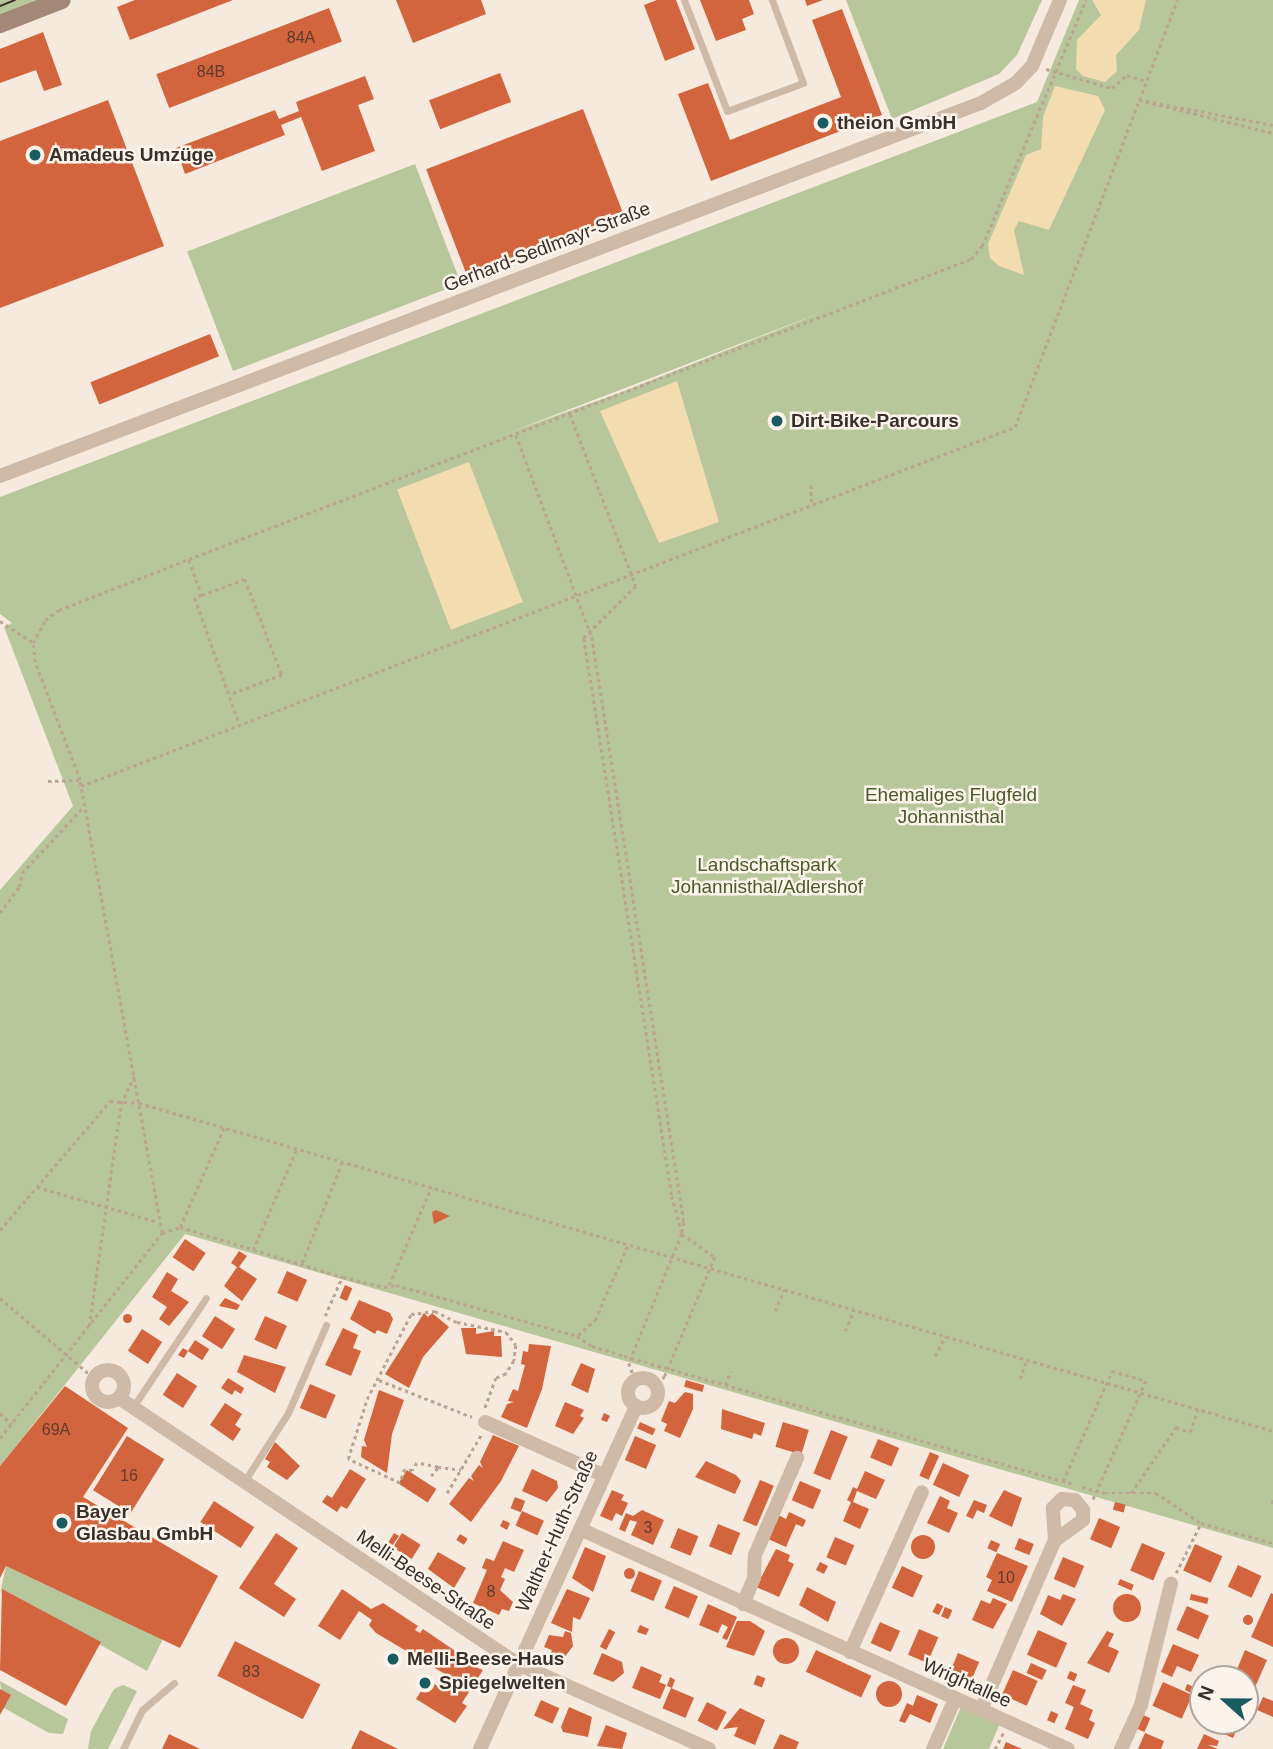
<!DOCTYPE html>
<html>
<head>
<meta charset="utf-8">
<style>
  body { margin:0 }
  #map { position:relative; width:1273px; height:1749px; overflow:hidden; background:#f5eadd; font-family:Helvetica,sans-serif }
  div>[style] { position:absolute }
  .green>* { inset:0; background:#b7c69b; transform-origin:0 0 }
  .sand>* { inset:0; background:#f3ddb0; transform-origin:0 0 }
  .building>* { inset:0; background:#d2643e; transform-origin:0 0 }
  .round { border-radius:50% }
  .path>* { height:2.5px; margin-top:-1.25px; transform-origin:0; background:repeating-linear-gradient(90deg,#bba491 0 3.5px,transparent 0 7px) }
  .service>* { height:7px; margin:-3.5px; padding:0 3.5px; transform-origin:3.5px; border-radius:3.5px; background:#cfbaa7 }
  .minor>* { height:14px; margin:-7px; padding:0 7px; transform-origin:7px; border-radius:7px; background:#cfbaa7 }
  .minor>.ring { margin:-7px; padding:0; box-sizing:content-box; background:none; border:14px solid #cfbaa7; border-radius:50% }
  .secondary>* { height:18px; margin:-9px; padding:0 9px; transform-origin:9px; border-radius:9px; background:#a38878 }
  .tram>* { height:2px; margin:-1px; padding:0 1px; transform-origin:1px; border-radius:1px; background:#3a2e28 }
  .dots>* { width:19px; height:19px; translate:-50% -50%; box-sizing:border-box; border:4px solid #fcf4ea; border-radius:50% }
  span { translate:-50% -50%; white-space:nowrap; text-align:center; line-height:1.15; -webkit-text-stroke:5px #fcf4ea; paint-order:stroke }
  .number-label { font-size:16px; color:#603c2e }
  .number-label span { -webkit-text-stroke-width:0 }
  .poi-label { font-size:19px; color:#3a2e28; font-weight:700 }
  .left { translate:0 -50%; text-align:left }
  .street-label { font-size:19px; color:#3a2e28 }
  .park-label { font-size:19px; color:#485b29 }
  .north { position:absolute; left:1189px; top:1665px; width:70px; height:70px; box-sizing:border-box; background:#fcf4ea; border:2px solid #aea59c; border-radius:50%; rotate:291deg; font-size:19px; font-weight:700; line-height:28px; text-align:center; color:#3a2e28 }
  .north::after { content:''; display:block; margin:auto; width:24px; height:32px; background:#195b61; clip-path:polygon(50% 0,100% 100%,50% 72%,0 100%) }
</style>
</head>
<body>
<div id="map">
  <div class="green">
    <i style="clip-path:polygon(0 0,42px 0,0 16px)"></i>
    <i style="clip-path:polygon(846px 0,1042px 0,1017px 55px,999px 74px,892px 119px)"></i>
    <i style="clip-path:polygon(evenodd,1079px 0,1273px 0,1273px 1548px,185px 1234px,0 1466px,0 890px,73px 806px,4px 627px,12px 623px,0 614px,0 497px,1037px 102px,1079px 0,825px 311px,622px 392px,500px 436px,825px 311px)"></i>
    <i style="left:415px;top:164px;width:128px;height:244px;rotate:69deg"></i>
    <i style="clip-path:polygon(6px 1566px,163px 1639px,147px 1671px,2px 1590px,0 1594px)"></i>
    <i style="clip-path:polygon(0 1681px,68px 1719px,63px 1734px,49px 1733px,4px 1708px)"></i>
    <i style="clip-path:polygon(123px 1685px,137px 1691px,108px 1749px,88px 1749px,91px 1731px,114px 1689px)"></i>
    <i style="clip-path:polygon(961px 1707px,1000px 1723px,989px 1749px,943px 1749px)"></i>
  </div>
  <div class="sand">
    <i style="clip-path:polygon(1092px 0,1146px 0,1139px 30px,1116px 55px,1117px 71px,1105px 82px,1083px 76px,1076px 69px,1077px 40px,1101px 15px)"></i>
    <i style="clip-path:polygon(1055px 86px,1098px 96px,1105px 110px,1049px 230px,1019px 221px,1014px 230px,1024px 275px,999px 266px,990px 258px,988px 244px,1026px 155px,1041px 149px,1043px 117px)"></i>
    <i style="clip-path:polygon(677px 381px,719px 522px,659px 543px,600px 411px)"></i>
    <i style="left:469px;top:462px;width:150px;height:77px;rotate:69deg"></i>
  </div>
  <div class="building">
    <i style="clip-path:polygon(135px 0,233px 0,130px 40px,117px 7px)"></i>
    <i style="clip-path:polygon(396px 0,481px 0,486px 14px,413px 43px)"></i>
    <i style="clip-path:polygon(657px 0,676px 0,695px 49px,665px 61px,644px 5px)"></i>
    <i style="clip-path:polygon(700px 0,749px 0,754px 14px,742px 19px,746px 30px,716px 41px)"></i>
    <i style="clip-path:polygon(805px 0,823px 0,807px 6px)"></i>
    <i style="left:329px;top:8px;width:36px;height:185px;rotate:69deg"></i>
    <i style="clip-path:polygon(842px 9px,882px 115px,711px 181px,678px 94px,708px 83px,730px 140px,841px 97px,812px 20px)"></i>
    <i style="clip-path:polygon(43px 32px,62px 85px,44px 91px,36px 70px,0 83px,0 49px)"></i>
    <i style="left:500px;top:73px;width:31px;height:76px;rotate:69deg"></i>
    <i style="clip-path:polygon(365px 76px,374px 99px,358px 105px,375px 151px,322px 171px,301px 117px,281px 125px,285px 135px,185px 174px,176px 148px,275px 110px,279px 119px,299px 111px,296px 102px)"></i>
    <i style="clip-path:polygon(108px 100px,164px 246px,0 308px,0 141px)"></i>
    <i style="left:583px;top:109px;width:113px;height:168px;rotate:69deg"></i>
    <i style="left:210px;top:334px;width:24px;height:129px;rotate:68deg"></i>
    <i style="clip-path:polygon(436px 1210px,450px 1216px,434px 1224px,432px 1212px)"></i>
    <i style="left:185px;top:1239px;width:25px;height:22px;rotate:34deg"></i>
    <i style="clip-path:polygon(239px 1251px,247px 1256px,239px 1267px,257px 1279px,242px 1301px,224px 1286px,237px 1267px,231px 1263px)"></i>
    <i style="left:287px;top:1271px;width:22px;height:24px;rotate:24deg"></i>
    <i style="clip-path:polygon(167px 1272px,178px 1279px,171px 1291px,189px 1302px,169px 1326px,159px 1319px,167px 1307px,152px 1297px)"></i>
    <i style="left:345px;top:1285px;width:8px;height:14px;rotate:23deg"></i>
    <i style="clip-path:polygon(225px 1298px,240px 1305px,237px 1310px,219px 1306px)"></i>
    <i style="clip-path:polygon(359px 1300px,390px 1313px,393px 1319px,387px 1334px,377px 1330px,375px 1334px,350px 1319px)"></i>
    <i style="clip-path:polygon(424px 1313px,428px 1317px,432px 1313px,449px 1327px,423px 1357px,409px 1388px,385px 1374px)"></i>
    <i class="round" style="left:122.5px;top:1313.5px;width:9px;height:9px"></i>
    <i style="left:215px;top:1316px;width:24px;height:24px;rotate:33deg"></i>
    <i style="left:265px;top:1316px;width:24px;height:26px;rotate:24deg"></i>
    <i style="clip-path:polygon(343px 1328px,358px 1335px,353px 1348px,361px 1351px,351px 1376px,325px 1365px)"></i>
    <i style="clip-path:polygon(461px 1328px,476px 1328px,476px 1334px,494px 1331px,494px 1336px,501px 1336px,502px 1357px,466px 1354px)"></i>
    <i style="left:142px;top:1329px;width:24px;height:26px;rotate:33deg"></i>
    <i style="left:195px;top:1340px;width:17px;height:13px;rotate:33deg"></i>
    <i style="clip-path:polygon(529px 1344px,551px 1346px,542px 1389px,527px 1428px,501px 1417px,507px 1404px,514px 1402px,508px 1401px,513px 1389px,518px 1391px,525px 1365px,521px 1364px,523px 1351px,528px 1352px)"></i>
    <i style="clip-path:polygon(183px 1348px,188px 1351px,184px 1358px,178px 1355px)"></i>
    <i style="clip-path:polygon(244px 1355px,286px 1367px,275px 1393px,237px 1372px)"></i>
    <i style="clip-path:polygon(581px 1363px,595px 1369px,588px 1393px,571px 1385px)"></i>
    <i style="left:177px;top:1373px;width:24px;height:26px;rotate:33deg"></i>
    <i style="clip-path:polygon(228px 1378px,244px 1388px,241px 1394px,235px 1390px,232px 1395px,221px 1388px)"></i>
    <i style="left:686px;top:1380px;width:19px;height:7px;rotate:16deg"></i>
    <i style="left:310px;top:1384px;width:28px;height:26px;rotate:23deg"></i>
    <i style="clip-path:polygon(65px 1386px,128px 1428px,83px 1497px,218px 1576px,180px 1648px,6px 1566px,0 1578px,0 1466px)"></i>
    <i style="clip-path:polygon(379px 1390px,404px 1400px,392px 1434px,387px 1473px,361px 1457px,362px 1446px,367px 1447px,364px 1440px)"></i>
    <i style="clip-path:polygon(685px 1392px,693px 1394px,693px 1409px,680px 1438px,664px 1431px,667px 1424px,661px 1421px,669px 1401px,675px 1403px)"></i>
    <i style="clip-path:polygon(565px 1402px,584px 1410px,580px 1416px,584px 1418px,573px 1434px,555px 1426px)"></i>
    <i style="clip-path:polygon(225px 1403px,242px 1414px,235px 1425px,241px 1429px,233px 1441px,210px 1425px)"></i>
    <i style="clip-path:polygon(722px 1409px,765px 1423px,761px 1436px,754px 1433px,752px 1439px,721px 1429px)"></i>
    <i style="clip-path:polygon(604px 1413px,610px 1416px,607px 1422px,601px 1420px)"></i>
    <i style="left:640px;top:1422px;width:17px;height:7px;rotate:24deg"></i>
    <i style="left:783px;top:1422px;width:27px;height:26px;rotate:17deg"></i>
    <i style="left:831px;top:1430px;width:18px;height:47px;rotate:22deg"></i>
    <i style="clip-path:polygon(493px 1435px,519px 1446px,501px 1481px,471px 1522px,449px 1504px,469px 1478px,474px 1481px,471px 1476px,479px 1465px,483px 1468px,480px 1462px)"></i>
    <i style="left:127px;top:1436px;width:44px;height:64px;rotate:32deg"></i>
    <i style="left:635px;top:1436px;width:23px;height:26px;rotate:23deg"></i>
    <i style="left:878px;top:1439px;width:23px;height:20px;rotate:23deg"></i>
    <i style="clip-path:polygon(275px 1442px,300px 1466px,287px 1480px,267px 1467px,270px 1462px,265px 1459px)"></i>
    <i style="left:930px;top:1452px;width:10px;height:26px;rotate:24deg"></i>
    <i style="clip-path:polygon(706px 1461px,736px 1475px,741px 1481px,735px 1494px,695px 1477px)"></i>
    <i style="left:943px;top:1463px;width:29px;height:24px;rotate:25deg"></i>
    <i style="clip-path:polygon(350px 1469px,366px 1479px,347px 1509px,341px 1506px,337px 1512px,322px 1502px,327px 1495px,332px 1498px)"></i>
    <i style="clip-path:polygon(532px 1469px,557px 1481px,558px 1488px,547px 1502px,522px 1491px)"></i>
    <i style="left:407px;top:1470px;width:35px;height:16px;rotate:33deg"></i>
    <i style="clip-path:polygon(865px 1471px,885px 1480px,876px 1499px,857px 1491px,853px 1502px,869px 1509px,860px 1529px,843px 1521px,851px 1502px,847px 1500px,850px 1494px,853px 1487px,857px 1489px)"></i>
    <i style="left:760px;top:1480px;width:15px;height:44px;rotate:23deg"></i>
    <i style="left:800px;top:1481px;width:23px;height:21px;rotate:23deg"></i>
    <i style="clip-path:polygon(612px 1490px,624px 1495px,621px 1500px,628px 1503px,622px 1516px,616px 1513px,612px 1521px,600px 1516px)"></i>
    <i style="clip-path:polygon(1004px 1490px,1022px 1498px,1012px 1527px,989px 1516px)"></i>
    <i style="clip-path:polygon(940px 1496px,950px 1501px,947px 1508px,958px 1513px,949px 1533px,927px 1523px)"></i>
    <i style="left:515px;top:1497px;width:11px;height:12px;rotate:22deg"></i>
    <i style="clip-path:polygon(974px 1500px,987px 1505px,984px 1513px,977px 1510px,973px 1519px,966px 1516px)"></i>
    <i style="left:214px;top:1501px;width:48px;height:25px;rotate:33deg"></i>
    <i style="left:1115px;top:1502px;width:11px;height:8px;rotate:15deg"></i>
    <i style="clip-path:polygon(642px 1510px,664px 1520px,653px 1545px,631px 1535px,637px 1522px,630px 1520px,625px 1532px,619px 1529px,626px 1513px,633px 1516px)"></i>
    <i style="left:522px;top:1511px;width:24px;height:16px;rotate:24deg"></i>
    <i style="clip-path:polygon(789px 1512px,806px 1520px,803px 1527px,796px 1524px,786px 1547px,768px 1539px,778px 1515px,786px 1519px)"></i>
    <i style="left:1099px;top:1518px;width:23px;height:23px;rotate:23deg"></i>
    <i style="clip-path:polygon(503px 1520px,510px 1523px,507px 1530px,500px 1526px)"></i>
    <i style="left:718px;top:1524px;width:24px;height:24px;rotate:22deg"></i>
    <i style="left:678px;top:1528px;width:22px;height:21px;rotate:22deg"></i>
    <i style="clip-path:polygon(276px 1533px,298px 1548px,274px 1584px,296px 1599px,284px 1617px,239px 1588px)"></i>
    <i style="clip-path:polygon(394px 1533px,399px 1536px,392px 1546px,388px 1543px)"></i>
    <i style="left:402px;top:1533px;width:22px;height:17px;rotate:32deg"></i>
    <i style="left:460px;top:1534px;width:9px;height:7px;rotate:32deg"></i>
    <i class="round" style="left:911px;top:1535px;width:24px;height:24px"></i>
    <i style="left:835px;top:1537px;width:21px;height:22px;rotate:23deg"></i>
    <i style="left:1019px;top:1538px;width:16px;height:12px;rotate:22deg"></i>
    <i style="left:991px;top:1540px;width:10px;height:9px;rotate:24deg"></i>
    <i style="clip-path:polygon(503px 1541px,524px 1550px,514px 1572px,505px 1568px,501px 1577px,505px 1579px,500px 1590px,513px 1602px,509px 1611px,502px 1609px,499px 1615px,473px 1603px,487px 1570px,482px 1568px,486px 1558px,494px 1561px)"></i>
    <i style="left:1142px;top:1543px;width:25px;height:30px;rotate:23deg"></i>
    <i style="left:1195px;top:1544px;width:30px;height:29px;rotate:24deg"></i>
    <i style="clip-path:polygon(585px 1547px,606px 1556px,593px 1592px,572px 1578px)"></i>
    <i style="clip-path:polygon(776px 1549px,790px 1555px,788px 1561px,794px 1564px,779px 1597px,756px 1587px)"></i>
    <i style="clip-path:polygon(438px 1552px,466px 1568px,454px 1588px,428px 1569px)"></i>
    <i style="clip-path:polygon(997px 1553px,1028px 1566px,1012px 1602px,987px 1591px,992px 1580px,986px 1577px)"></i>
    <i style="left:1063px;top:1557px;width:23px;height:24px;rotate:23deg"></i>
    <i style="left:820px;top:1562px;width:9px;height:9px;rotate:27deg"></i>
    <i style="left:1238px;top:1565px;width:26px;height:24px;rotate:25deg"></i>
    <i style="left:902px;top:1566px;width:23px;height:24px;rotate:25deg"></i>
    <i class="round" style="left:623.5px;top:1567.5px;width:11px;height:11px"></i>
    <i style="left:639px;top:1571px;width:25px;height:22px;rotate:23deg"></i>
    <i style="left:1120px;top:1579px;width:15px;height:6px;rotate:23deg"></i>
    <i style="left:674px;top:1586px;width:26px;height:24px;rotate:23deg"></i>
    <i style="clip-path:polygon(807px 1587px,836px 1602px,828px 1622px,799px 1605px)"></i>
    <i style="clip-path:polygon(2px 1589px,101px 1642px,66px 1706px,0 1670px)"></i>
    <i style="clip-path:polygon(342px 1589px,371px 1609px,383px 1603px,418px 1626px,415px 1630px,420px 1633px,423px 1629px,464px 1657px,461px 1661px,467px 1664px,483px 1670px,462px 1703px,467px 1706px,455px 1723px,416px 1699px,428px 1680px,442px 1689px,450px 1677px,376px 1633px,369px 1625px,372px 1620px,359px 1611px,340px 1640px,318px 1626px)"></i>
    <i style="clip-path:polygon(567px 1589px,590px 1598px,580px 1620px,573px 1617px,572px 1632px,551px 1623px)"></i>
    <i style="clip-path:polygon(1271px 1593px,1273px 1594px,1273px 1647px,1251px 1637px)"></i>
    <i style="clip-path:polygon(1063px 1594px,1076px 1599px,1062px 1626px,1040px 1614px,1048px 1595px,1060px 1600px)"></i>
    <i style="left:1191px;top:1594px;width:18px;height:6px;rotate:13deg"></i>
    <i class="round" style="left:1113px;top:1594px;width:28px;height:28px"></i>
    <i style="clip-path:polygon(993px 1598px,1007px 1604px,993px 1629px,972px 1620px,981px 1600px,990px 1604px)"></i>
    <i style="left:937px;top:1603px;width:7px;height:10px;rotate:27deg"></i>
    <i style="clip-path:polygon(708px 1604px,737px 1617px,727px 1640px,722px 1638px,728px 1627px,722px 1624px,718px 1633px,699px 1625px)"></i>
    <i style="left:1187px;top:1606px;width:24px;height:26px;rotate:24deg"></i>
    <i style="left:945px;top:1607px;width:8px;height:10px;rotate:23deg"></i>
    <i class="round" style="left:1243px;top:1615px;width:10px;height:10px"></i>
    <i style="clip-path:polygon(737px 1621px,750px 1621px,765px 1631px,754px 1656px,726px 1647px)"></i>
    <i style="left:880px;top:1622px;width:22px;height:23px;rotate:24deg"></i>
    <i style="clip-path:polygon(640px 1625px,649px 1629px,646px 1635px,637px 1632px)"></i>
    <i style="left:609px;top:1629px;width:7px;height:20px;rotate:27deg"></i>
    <i style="left:919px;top:1629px;width:21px;height:28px;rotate:23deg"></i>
    <i style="left:1038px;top:1630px;width:32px;height:27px;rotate:24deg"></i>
    <i style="clip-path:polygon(565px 1631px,571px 1633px,573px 1646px,561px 1662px,549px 1657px,552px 1650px,544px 1647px,549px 1635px,563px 1637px)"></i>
    <i style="clip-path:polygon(1107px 1631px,1114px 1634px,1108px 1646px,1119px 1651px,1109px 1673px,1087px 1663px)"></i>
    <i class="round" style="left:773px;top:1638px;width:26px;height:26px"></i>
    <i style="left:235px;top:1641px;width:96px;height:39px;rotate:27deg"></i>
    <i style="clip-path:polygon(1173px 1644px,1199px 1655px,1191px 1672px,1177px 1666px,1172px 1677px,1161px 1672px)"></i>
    <i style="left:816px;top:1650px;width:61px;height:24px;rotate:25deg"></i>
    <i style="clip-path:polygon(1245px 1650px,1267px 1660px,1253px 1692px,1245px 1689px,1245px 1679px,1233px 1679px)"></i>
    <i style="clip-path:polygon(602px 1653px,622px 1662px,624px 1673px,613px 1682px,593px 1674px)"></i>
    <i style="left:958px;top:1653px;width:23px;height:24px;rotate:23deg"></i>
    <i style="left:1031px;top:1663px;width:17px;height:11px;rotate:24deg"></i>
    <i style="clip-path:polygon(641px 1666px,662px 1675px,659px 1682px,666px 1685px,660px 1699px,632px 1688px)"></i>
    <i style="left:1013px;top:1670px;width:27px;height:27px;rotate:24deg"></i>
    <i style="left:1070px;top:1671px;width:8px;height:8px;rotate:23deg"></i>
    <i style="left:757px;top:1675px;width:9px;height:10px;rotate:21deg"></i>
    <i style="clip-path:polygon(670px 1677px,675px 1680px,672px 1688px,667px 1686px)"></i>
    <i class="round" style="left:876px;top:1681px;width:26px;height:26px"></i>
    <i style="left:1163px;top:1682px;width:32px;height:26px;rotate:24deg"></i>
    <i style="clip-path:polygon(1187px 1684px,1194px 1687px,1191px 1693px,1185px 1690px)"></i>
    <i style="clip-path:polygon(1073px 1685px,1086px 1690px,1080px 1704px,1093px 1710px,1089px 1720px,1095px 1723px,1088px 1739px,1065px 1729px,1074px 1707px,1065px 1703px)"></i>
    <i style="left:671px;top:1688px;width:25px;height:22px;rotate:23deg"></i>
    <i style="clip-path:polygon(0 1689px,11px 1695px,0 1715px)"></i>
    <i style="clip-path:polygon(917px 1695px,938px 1704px,930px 1723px,910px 1714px,905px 1723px,899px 1721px,907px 1703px,913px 1706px)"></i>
    <i style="clip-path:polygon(1263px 1697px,1273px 1701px,1273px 1717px,1257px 1710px)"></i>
    <i style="left:541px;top:1700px;width:20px;height:17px;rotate:24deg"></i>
    <i style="left:707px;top:1702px;width:22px;height:21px;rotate:27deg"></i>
    <i style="clip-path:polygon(569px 1707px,592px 1717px,588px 1737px,563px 1732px,561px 1727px)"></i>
    <i style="clip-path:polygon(740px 1708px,765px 1720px,755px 1745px,734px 1736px,738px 1727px,723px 1729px)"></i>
    <i style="left:1051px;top:1711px;width:8px;height:10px;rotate:23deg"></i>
    <i style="left:1143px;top:1715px;width:8px;height:15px;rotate:23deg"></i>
    <i style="clip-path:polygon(1214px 1721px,1240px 1721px,1233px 1738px,1211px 1728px)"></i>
    <i style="clip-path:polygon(606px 1725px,627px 1733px,622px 1749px,597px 1746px)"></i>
    <i style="clip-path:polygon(360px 1730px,398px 1749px,351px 1749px)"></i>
    <i style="clip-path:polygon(1145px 1733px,1164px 1741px,1161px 1749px,1138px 1749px)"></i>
    <i style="clip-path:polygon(169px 1734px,200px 1749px,162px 1749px)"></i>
    <i style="clip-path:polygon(780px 1734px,799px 1742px,796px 1749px,773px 1749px)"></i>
    <i style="clip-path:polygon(1204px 1734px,1219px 1741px,1217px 1746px,1208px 1745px,1218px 1749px,1197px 1749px)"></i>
    <i style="clip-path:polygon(1006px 1742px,1022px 1749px,1003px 1749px)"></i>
  </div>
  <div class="path">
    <i style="left:1046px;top:69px;width:69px;rotate:16.1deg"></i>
    <i style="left:1112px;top:88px;width:20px;rotate:-41deg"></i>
    <i style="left:1127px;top:75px;width:20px;rotate:18deg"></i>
    <i style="left:1139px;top:100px;width:138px;rotate:13.8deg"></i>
    <i style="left:1146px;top:101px;width:129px;rotate:10.7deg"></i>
    <i style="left:570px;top:414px;width:184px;rotate:69deg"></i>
    <i style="left:636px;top:586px;width:74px;rotate:135deg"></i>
    <i style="left:584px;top:638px;width:565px;rotate:81.04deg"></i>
    <i style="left:672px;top:1196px;width:39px;rotate:75deg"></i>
    <i style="left:682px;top:1234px;width:139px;rotate:112.3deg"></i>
    <i style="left:629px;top:1363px;width:18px;rotate:71deg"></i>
    <i style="left:516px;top:435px;width:216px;rotate:69.4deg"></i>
    <i style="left:592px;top:637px;width:592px;rotate:81.06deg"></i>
    <i style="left:684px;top:1222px;width:12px;rotate:99deg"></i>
    <i style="left:682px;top:1234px;width:40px;rotate:34.9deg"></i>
    <i style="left:715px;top:1257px;width:129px;rotate:112.8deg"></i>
    <i style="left:665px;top:1376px;width:13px;rotate:129deg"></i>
    <i style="left:811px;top:485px;width:17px;rotate:87deg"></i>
    <i style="left:189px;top:560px;width:37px;rotate:70deg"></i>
    <i style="left:202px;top:595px;width:8px;rotate:157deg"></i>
    <i style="left:195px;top:598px;width:133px;rotate:70.6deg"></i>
    <i style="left:202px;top:595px;width:46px;rotate:-20.4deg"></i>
    <i style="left:245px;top:579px;width:103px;rotate:68.9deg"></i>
    <i style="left:282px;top:675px;width:53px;rotate:159.2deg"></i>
    <i style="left:0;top:621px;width:38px;rotate:33deg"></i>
    <i style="left:48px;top:781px;width:31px;rotate:-2deg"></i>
    <i style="left:81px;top:786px;width:1001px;rotate:-21.03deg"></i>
    <i style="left:1015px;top:427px;width:457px;rotate:-69.2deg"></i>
    <i style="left:0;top:913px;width:32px;rotate:-54deg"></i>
    <i style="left:19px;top:887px;width:14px;rotate:-78deg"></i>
    <i style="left:22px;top:873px;width:91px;rotate:-47.2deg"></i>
    <i style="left:37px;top:1187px;width:126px;rotate:16.1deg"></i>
    <i style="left:180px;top:1227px;width:108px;rotate:-66deg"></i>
    <i style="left:0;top:1230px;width:170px;rotate:-49.5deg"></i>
    <i style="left:110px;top:1101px;width:29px;rotate:4deg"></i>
    <i style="left:139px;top:1103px;width:1180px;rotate:16.13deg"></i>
    <i style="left:162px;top:1233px;width:460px;rotate:-100.3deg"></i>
    <i style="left:80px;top:780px;width:126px;rotate:-110.9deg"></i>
    <i style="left:35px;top:662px;width:19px;rotate:-96deg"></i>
    <i style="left:33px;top:643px;width:26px;rotate:-62deg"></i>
    <i style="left:45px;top:620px;width:17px;rotate:-36deg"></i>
    <i style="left:59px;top:610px;width:140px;rotate:-21.4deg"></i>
    <i style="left:189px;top:559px;width:838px;rotate:-20.99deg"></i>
    <i style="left:971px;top:259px;width:17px;rotate:-50deg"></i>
    <i style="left:982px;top:246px;width:267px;rotate:-67.1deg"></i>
    <i style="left:253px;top:1250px;width:109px;rotate:-66.7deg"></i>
    <i style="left:302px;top:1263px;width:109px;rotate:-68.4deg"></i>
    <i style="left:389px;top:1285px;width:106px;rotate:-66.6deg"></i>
    <i style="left:0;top:1298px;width:123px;rotate:40.4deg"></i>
    <i style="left:775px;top:1311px;width:23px;rotate:-67deg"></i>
    <i style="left:325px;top:1316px;width:43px;rotate:-66.4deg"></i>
    <i style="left:89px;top:1326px;width:224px;rotate:-81.8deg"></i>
    <i style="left:121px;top:1104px;width:31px;rotate:-65deg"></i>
    <i style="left:845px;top:1331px;width:23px;rotate:-67deg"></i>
    <i style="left:578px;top:1335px;width:23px;rotate:-41deg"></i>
    <i style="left:595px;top:1320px;width:82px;rotate:-66.3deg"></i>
    <i style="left:935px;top:1356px;width:22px;rotate:-63deg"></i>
    <i style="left:1020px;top:1379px;width:21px;rotate:-71deg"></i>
    <i style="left:379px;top:1380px;width:100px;rotate:21.7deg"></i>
    <i style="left:725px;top:1385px;width:15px;rotate:-67deg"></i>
    <i style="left:0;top:1413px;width:16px;rotate:43deg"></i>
    <i style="left:0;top:1438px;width:261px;rotate:-51.7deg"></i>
    <i style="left:162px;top:1233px;width:19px;rotate:-18deg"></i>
    <i style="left:180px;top:1227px;width:170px;rotate:17.1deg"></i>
    <i style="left:343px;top:1277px;width:42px;rotate:13.7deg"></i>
    <i style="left:384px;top:1287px;width:12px;rotate:-9deg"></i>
    <i style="left:396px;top:1285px;width:188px;rotate:15.7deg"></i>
    <i style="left:577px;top:1336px;width:18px;rotate:34deg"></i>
    <i style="left:592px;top:1346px;width:34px;rotate:17deg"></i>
    <i style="left:624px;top:1356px;width:466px;rotate:15.9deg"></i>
    <i style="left:438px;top:1467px;width:21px;rotate:-169deg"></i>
    <i style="left:417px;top:1463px;width:9px;rotate:122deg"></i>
    <i style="left:412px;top:1471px;width:7px;rotate:-164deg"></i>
    <i style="left:405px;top:1469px;width:15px;rotate:110deg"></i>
    <i style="left:400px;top:1483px;width:57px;rotate:-155.2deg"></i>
    <i style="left:348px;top:1459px;width:63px;rotate:-72.4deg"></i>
    <i style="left:367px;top:1399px;width:96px;rotate:-62.6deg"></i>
    <i style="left:411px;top:1314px;width:24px;rotate:-7deg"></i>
    <i style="left:435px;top:1311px;width:25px;rotate:27deg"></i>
    <i style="left:457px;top:1322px;width:50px;rotate:11.5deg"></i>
    <i style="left:506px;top:1332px;width:16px;rotate:52deg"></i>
    <i style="left:516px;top:1345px;width:16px;rotate:97deg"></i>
    <i style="left:514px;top:1361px;width:15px;rotate:122deg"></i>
    <i style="left:506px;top:1374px;width:11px;rotate:158deg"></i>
    <i style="left:496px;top:1378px;width:33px;rotate:110deg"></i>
    <i style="left:431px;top:1476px;width:11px;rotate:-52deg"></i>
    <i style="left:438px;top:1467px;width:23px;rotate:7deg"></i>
    <i style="left:1063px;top:1481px;width:120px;rotate:-66deg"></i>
    <i style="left:1112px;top:1371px;width:35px;rotate:16deg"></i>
    <i style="left:1146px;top:1381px;width:130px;rotate:114deg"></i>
    <i style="left:1082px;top:1487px;width:24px;rotate:15deg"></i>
    <i style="left:1105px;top:1493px;width:51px"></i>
    <i style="left:1156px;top:1493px;width:54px;rotate:33.7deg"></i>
    <i style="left:1201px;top:1523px;width:75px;rotate:15.5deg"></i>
    <i style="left:447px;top:1493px;width:67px;rotate:-59.6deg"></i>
    <i style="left:1131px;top:1493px;width:80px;rotate:-55.7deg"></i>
    <i style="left:1176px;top:1427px;width:15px;rotate:20deg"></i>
    <i style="left:1190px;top:1432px;width:24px;rotate:-71deg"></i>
    <i style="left:1273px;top:1500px;width:4px;rotate:90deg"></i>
    <i style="left:1176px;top:1573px;width:56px;rotate:-63.4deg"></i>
    <i style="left:995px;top:1749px;width:18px;rotate:-63deg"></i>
  </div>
  <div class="service">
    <i style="left:684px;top:0;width:119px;rotate:68.8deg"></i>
    <i style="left:727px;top:111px;width:81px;rotate:-20.2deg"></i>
    <i style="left:803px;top:83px;width:89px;rotate:-110.5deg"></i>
    <i style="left:133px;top:1407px;width:131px;rotate:-56.2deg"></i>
    <i style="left:244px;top:1482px;width:82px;rotate:-57.5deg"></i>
    <i style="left:288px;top:1413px;width:96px;rotate:-66.6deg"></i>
    <i style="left:123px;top:1749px;width:43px;rotate:-64deg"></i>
    <i style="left:142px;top:1710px;width:42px;rotate:-40.2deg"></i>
  </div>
  <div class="minor">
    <i style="left:0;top:476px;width:1050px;rotate:-20.82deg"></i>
    <i style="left:981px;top:103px;width:40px;rotate:-29.7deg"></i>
    <i style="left:1016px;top:83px;width:23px;rotate:-47deg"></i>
    <i style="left:1032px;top:66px;width:72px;rotate:-67deg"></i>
    <i class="ring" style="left:92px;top:1370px;width:18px;height:18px"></i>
    <i class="ring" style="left:628px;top:1378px;width:16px;height:16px"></i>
    <i style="left:119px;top:1398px;width:480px;rotate:33.7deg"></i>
    <i style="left:518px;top:1664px;width:209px;rotate:24deg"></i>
    <i style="left:485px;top:1422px;width:129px;rotate:24.2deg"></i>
    <i style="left:580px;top:1529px;width:535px;rotate:24.27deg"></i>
    <i style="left:743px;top:1604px;width:28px;rotate:-67deg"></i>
    <i style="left:754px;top:1578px;width:23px;rotate:-88deg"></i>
    <i style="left:755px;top:1555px;width:106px;rotate:-66.6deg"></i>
    <i style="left:850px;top:1652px;width:175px;rotate:-65.8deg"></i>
    <i style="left:981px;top:1710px;width:185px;rotate:-66.5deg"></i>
    <i style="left:1055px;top:1540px;width:32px;rotate:-94deg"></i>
    <i style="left:1053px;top:1508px;width:13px;rotate:-45deg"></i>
    <i style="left:1062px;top:1499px;width:13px;rotate:4deg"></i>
    <i style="left:1075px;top:1500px;width:13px;rotate:51deg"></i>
    <i style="left:1083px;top:1510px;width:10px;rotate:90deg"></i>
    <i style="left:1083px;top:1520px;width:34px;rotate:144deg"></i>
    <i style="left:480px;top:1749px;width:377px;rotate:-65.5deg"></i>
    <i style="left:933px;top:1749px;width:55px;rotate:-66.3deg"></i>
    <i style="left:1121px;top:1749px;width:48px;rotate:-65.6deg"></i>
    <i style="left:1141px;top:1705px;width:125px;rotate:-76.1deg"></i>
  </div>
  <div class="secondary">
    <i style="left:0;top:24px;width:66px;rotate:-21.2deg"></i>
  </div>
  <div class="tram">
    <i style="left:0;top:6px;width:16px;rotate:-22deg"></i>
  </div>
  <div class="dots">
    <i style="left:823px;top:123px;background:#195b61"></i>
    <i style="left:35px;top:155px;background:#195b61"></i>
    <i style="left:777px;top:421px;background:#195b61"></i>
    <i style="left:62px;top:1523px;background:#195b61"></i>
    <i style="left:393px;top:1659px;background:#195b61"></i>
    <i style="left:425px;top:1683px;background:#195b61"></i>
  </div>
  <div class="number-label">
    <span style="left:301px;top:38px">84A</span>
    <span style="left:211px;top:72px">84B</span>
    <span style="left:56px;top:1430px">69A</span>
    <span style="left:129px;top:1476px">16</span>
    <span style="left:648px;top:1528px">3</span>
    <span style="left:1006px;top:1578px">10</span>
    <span style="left:491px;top:1592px">8</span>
    <span style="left:251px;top:1672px">83</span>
  </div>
  <div class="poi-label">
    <span class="left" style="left:837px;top:123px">theion GmbH</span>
    <span class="left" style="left:49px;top:155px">Amadeus Umzüge</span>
    <span class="left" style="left:791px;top:421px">Dirt-Bike-Parcours</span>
    <span class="left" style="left:76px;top:1523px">Bayer<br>Glasbau GmbH</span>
    <span class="left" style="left:407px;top:1659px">Melli-Beese-Haus</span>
    <span class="left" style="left:439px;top:1683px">Spiegelwelten</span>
  </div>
  <div class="street-label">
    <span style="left:547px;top:247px;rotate:-21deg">Gerhard-Sedlmayr-Straße</span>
    <span style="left:557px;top:1531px;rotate:-66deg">Walther-Huth-Straße</span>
    <span style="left:426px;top:1580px;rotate:34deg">Melli-Beese-Straße</span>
    <span style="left:967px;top:1683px;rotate:24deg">Wrightallee</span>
  </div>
  <div class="park-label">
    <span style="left:951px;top:806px">Ehemaliges Flugfeld<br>Johannisthal</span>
    <span style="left:767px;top:876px">Landschaftspark<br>Johannisthal/Adlershof</span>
  </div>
  <div class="north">N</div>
</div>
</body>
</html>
